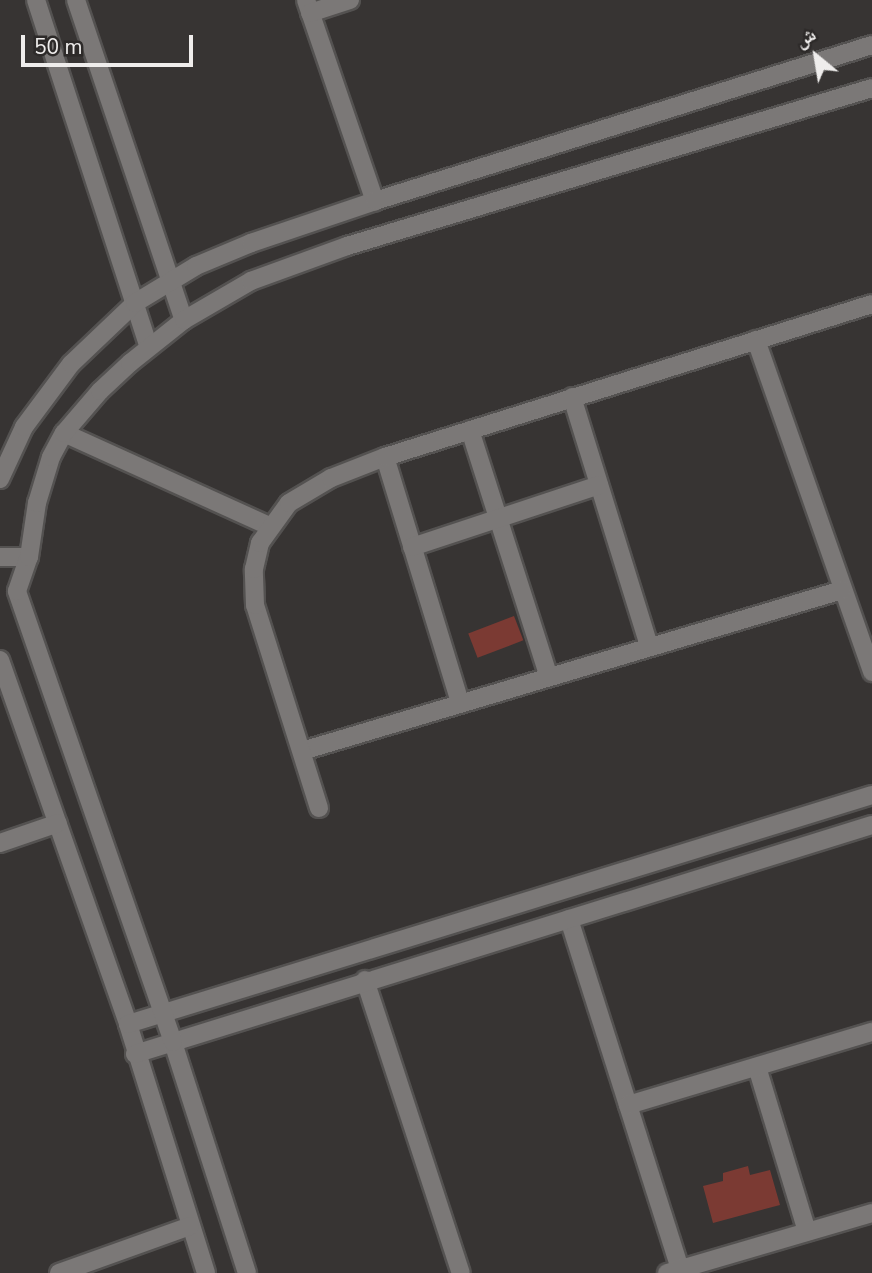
<!DOCTYPE html>
<html>
<head>
<meta charset="utf-8">
<style>
  body { margin:0 }
  #map { position:relative; width:872px; height:1273px; overflow:hidden; background:#373433; font-family:"Nunito Sans","Noto Naskh Arabic",sans-serif }
  div>[style] { position:absolute }
  .building>* { inset:0; background:#7b3a33; transform-origin:0 0 }
  .roads { filter:drop-shadow(2px 0 #545251) drop-shadow(-2px 0 #545251) drop-shadow(0 2px #545251) drop-shadow(0 -2px #545251) }
  .minor>* { height:18px; margin:-9px; padding:0 9px; transform-origin:9px; border-radius:9px; background:#7b7877 }
  span { translate:-50% -50%; white-space:nowrap; text-align:center; line-height:1.15; -webkit-text-stroke:7px #2d2a29; paint-order:stroke }
  .north { position:absolute; left:781px; top:21px; width:70px; height:70px; -webkit-text-stroke:5px #2d2a29; paint-order:stroke; rotate:330deg; font-size:19px; font-weight:700; line-height:28px; text-align:center; color:#efedec }
  .north::after { content:''; display:block; margin:auto; width:24px; height:32px; background:#efedec; clip-path:polygon(50% 0,100% 100%,50% 72%,0 100%) }
  .scale { position:absolute; left:21px; top:35px; width:172px; height:32px; box-sizing:border-box; border:4px solid #efedec; border-top:0; padding-left:9px; font-size:21px; line-height:24px; white-space:nowrap; color:#efedec; -webkit-text-stroke:5px #2d2a29; paint-order:stroke }
</style>
</head>
<body>
<div id="map">
  <div class="building">
    <i style="left:514px;top:616px;width:26px;height:49px;rotate:69deg"></i>
    <i style="clip-path:polygon(748px 1166px,750px 1175px,770px 1170px,780px 1205px,713px 1223px,703px 1186px,723px 1181px,723px 1173px)"></i>
  </div>
  <div class="roads">
    <div class="minor">
      <i style="left:36px;top:0;width:365px;rotate:72deg"></i>
      <i style="left:76px;top:0;width:338px;rotate:71.4deg"></i>
      <i style="left:306px;top:0;width:213px;rotate:71.1deg"></i>
      <i style="left:310px;top:13px;width:42px;rotate:-18deg"></i>
      <i style="left:756px;top:340px;width:352px;rotate:70.7deg"></i>
      <i style="left:572px;top:397px;width:261px;rotate:72.8deg"></i>
      <i style="left:470px;top:430px;width:259px;rotate:72.3deg"></i>
      <i style="left:64px;top:433px;width:227px;rotate:24.4deg"></i>
      <i style="left:385px;top:457px;width:257px;rotate:73deg"></i>
      <i style="left:0;top:479px;width:57px;rotate:-65.2deg"></i>
      <i style="left:24px;top:427px;width:79px;rotate:-53.3deg"></i>
      <i style="left:71px;top:364px;width:88px;rotate:-43.6deg"></i>
      <i style="left:135px;top:303px;width:71px;rotate:-31.2deg"></i>
      <i style="left:196px;top:266px;width:60px;rotate:-22.7deg"></i>
      <i style="left:251px;top:243px;width:131px;rotate:-18.7deg"></i>
      <i style="left:375px;top:201px;width:521px;rotate:-17.43deg"></i>
      <i style="left:412px;top:547px;width:197px;rotate:-18.3deg"></i>
      <i style="left:0;top:557px;width:29px"></i>
      <i style="left:0;top:660px;width:386px;rotate:70.6deg"></i>
      <i style="left:128px;top:1024px;width:261px;rotate:72.6deg"></i>
      <i style="left:302px;top:751px;width:563px;rotate:-16.6deg"></i>
      <i style="left:319px;top:808px;width:213px;rotate:-107.5deg"></i>
      <i style="left:255px;top:605px;width:36px;rotate:-92deg"></i>
      <i style="left:254px;top:569px;width:27px;rotate:-77deg"></i>
      <i style="left:260px;top:543px;width:49px;rotate:-54.1deg"></i>
      <i style="left:289px;top:503px;width:49px;rotate:-30.8deg"></i>
      <i style="left:331px;top:478px;width:58px;rotate:-21.3deg"></i>
      <i style="left:385px;top:457px;width:510px;rotate:-17.44deg"></i>
      <i style="left:0;top:843px;width:61px;rotate:-19deg"></i>
      <i style="left:569px;top:919px;width:367px;rotate:72.4deg"></i>
      <i style="left:365px;top:980px;width:308px;rotate:71.9deg"></i>
      <i style="left:128px;top:1024px;width:778px;rotate:-17.11deg"></i>
      <i style="left:135px;top:1054px;width:772px;rotate:-17.26deg"></i>
      <i style="left:757px;top:1067px;width:172px;rotate:73.1deg"></i>
      <i style="left:628px;top:1105px;width:255px;rotate:-16.7deg"></i>
      <i style="left:59px;top:1273px;width:139px;rotate:-19.7deg"></i>
      <i style="left:247px;top:1273px;width:243px;rotate:-107.8deg"></i>
      <i style="left:173px;top:1042px;width:477px;rotate:-109.1deg"></i>
      <i style="left:17px;top:591px;width:36px;rotate:-71deg"></i>
      <i style="left:29px;top:557px;width:55px;rotate:-81.6deg"></i>
      <i style="left:37px;top:503px;width:48px;rotate:-73.1deg"></i>
      <i style="left:51px;top:457px;width:27px;rotate:-62deg"></i>
      <i style="left:64px;top:433px;width:55px;rotate:-49.4deg"></i>
      <i style="left:100px;top:391px;width:41px;rotate:-43deg"></i>
      <i style="left:130px;top:363px;width:69px;rotate:-38.5deg"></i>
      <i style="left:184px;top:320px;width:78px;rotate:-30.2deg"></i>
      <i style="left:251px;top:281px;width:102px;rotate:-20deg"></i>
      <i style="left:347px;top:246px;width:548px;rotate:-16.75deg"></i>
      <i style="left:667px;top:1273px;width:214px;rotate:-16.3deg"></i>
    </div>
  </div>
  <div class="north">ش</div>
  <div class="scale">50 m</div>
</div>
</body>
</html>
